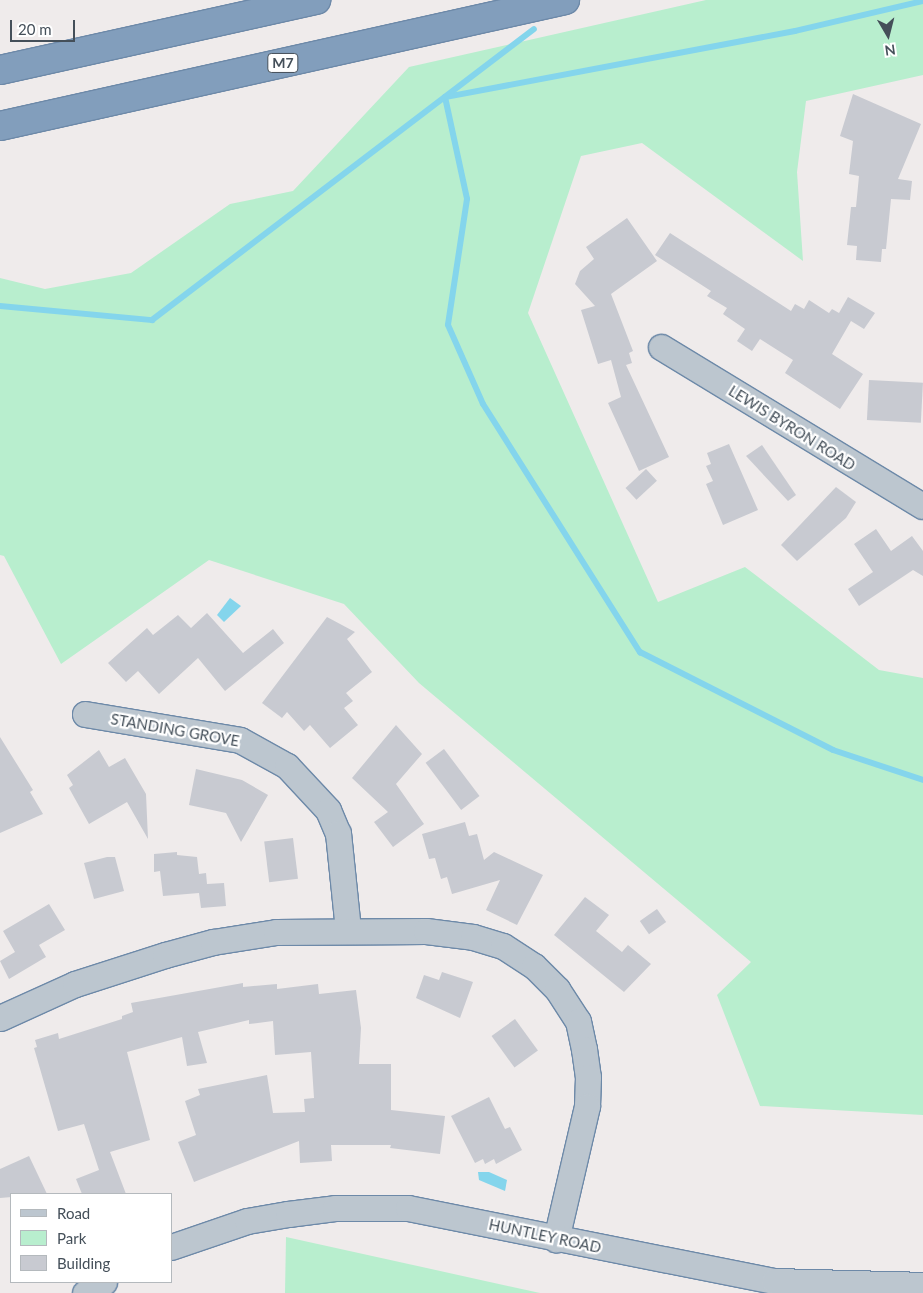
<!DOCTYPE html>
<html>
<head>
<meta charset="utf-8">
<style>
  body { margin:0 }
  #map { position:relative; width:923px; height:1293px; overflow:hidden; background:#efebeb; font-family:Lato,sans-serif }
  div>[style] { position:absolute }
  .green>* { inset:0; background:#b8eece }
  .water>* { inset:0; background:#84d5ec }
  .stream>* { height:6px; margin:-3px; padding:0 3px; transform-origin:3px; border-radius:3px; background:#84d5ec }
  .building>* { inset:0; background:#c8cad1; transform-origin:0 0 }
  .roads { filter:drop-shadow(1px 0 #6d89a8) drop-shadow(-1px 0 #6d89a8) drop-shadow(0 1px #6d89a8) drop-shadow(0 -1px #6d89a8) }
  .minor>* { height:25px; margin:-12.5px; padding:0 12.5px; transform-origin:12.5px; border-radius:12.5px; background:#bcc6cf }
  .highway>* { height:28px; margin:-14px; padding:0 14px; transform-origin:14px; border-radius:14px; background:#829ebc }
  span { translate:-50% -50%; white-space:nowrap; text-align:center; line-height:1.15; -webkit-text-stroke:4.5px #fff; paint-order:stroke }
  .shield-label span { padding:1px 4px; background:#fff; border:1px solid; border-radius:4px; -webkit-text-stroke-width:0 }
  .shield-label { font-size:14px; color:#444f59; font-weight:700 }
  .street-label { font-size:15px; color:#444f59 }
  .legend { position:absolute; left:10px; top:1193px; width:162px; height:90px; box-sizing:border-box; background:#fff; border:1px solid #b4b9bd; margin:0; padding:6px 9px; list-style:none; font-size:15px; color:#444f59 }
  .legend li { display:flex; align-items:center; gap:10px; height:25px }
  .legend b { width:25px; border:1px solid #b4b9bd }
  .north { position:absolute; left:863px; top:10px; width:50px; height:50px; -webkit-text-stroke:4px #fff; paint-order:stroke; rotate:172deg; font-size:14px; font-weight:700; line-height:20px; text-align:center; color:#444f59 }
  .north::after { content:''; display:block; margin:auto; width:18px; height:22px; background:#444f59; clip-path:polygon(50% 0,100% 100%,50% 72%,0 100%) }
  .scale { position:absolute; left:10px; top:20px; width:65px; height:22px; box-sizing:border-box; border:2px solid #444f59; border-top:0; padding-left:6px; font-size:15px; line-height:18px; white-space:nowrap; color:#444f59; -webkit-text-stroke:4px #fff; paint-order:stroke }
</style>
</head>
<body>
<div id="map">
  <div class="green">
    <i style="clip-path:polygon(706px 0,923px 0,923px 75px,806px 101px,797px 172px,803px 261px,642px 143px,581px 156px,528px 313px,658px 602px,745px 567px,879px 670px,923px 678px,923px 1115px,760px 1106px,717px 995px,751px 962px,419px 683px,344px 604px,209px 560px,61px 664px,4px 556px,0 555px,0 278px,45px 289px,131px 273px,230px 204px,293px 191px,409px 67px)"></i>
    <i style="clip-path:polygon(286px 1237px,540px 1293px,285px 1293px)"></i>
  </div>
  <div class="water">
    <i style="clip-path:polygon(230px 598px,241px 606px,224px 622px,217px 615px)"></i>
    <i style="clip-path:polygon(478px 1172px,489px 1172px,507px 1180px,505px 1191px,479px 1180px)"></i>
  </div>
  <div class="stream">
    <i style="left:923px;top:1px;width:131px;rotate:166.8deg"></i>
    <i style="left:795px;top:31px;width:356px;rotate:169.3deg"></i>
    <i style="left:445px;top:97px;width:104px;rotate:77.8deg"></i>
    <i style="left:467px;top:199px;width:127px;rotate:98.6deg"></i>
    <i style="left:448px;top:325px;width:86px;rotate:66.1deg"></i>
    <i style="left:483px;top:404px;width:294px;rotate:57.7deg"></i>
    <i style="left:640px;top:652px;width:216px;rotate:26.9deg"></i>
    <i style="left:833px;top:750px;width:95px;rotate:18.4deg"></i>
    <i style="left:0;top:306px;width:153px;rotate:5.3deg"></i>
    <i style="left:152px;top:320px;width:480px;rotate:-37.3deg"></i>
  </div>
  <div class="building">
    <i style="clip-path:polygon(853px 94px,921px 124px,898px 179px,912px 181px,910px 200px,891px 199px,886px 249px,882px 249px,881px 262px,856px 260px,857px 246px,847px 245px,851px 207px,856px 207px,859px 176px,849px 174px,853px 141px,840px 136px)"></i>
    <i style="clip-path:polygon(627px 218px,657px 261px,611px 294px,633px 351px,629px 353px,632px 363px,626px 365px,669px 457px,639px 471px,608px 403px,621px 397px,611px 360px,598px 364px,581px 310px,595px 306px,575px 284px,580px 271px,594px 259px,586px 247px)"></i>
    <i style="clip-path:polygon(670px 233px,791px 311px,795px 304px,804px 309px,809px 300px,829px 313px,832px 309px,839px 313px,848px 297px,875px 313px,864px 329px,851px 321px,832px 354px,863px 374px,840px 409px,785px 373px,793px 360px,760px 339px,752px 351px,737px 341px,745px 329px,723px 314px,727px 308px,707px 296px,711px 291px,655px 255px)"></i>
    <i style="left:869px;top:380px;width:54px;height:40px;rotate:3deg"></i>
    <i style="clip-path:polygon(729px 444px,758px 510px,723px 525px,706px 484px,713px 481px,706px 466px,711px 464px,707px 453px)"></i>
    <i style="clip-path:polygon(762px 445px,796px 495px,788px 501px,746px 456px)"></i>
    <i style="left:646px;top:469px;width:16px;height:28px;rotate:47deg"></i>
    <i style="clip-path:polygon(836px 487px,856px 502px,846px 518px,797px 561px,781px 545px)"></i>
    <i style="clip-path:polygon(876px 529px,891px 551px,912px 536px,923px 551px,923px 576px,913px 570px,859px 606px,848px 589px,873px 572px,854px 544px)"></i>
    <i style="clip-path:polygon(207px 613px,243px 653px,273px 629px,284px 643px,225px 691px,198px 658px,159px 694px,138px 671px,126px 682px,108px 663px,147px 628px,153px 635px,178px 615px,191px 628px)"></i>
    <i style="clip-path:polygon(327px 617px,355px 632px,347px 639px,372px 672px,346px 693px,353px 701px,344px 708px,358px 725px,330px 748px,310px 725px,304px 731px,287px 712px,282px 718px,262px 703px)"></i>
    <i style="clip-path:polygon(396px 725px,422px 754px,396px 784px,424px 824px,393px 847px,374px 822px,388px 812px,352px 778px)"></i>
    <i style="clip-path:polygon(0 737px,33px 790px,30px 792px,43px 814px,0 833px)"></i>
    <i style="left:444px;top:749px;width:59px;height:23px;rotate:53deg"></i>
    <i style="clip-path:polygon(99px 750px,109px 767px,125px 758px,146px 794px,148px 839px,127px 802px,89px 824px,69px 788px,73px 785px,67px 775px)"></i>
    <i style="clip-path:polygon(196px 769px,242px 780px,268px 795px,241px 842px,226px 813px,189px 805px)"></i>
    <i style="clip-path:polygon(465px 822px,469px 836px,477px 834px,484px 860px,494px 852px,543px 875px,517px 925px,486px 910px,500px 880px,452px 894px,447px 877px,441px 879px,435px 858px,429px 859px,422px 834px)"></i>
    <i style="left:293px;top:838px;width:41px;height:29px;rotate:83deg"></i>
    <i style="clip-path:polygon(177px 852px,177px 855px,197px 857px,199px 874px,206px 873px,207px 884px,224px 883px,226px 906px,201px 908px,199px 893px,163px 896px,160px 871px,154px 872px,154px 854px)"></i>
    <i style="clip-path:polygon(107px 857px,115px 857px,124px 891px,94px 899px,84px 863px)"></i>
    <i style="clip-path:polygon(585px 897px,609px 915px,596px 931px,622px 952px,628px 945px,651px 964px,624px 992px,554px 935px)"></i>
    <i style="clip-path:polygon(49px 904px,65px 930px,39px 945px,46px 957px,9px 979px,0 961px,15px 952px,3px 931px)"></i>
    <i style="left:657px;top:909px;width:16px;height:21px;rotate:55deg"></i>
    <i style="clip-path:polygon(442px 972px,473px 982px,460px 1018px,416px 998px,424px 975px,439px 980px)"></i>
    <i style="clip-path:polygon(243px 983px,243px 987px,277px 984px,277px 989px,318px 984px,319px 994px,356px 990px,361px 1028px,359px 1064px,391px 1064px,391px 1110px,445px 1116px,440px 1154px,390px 1148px,391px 1145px,331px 1145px,332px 1161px,300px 1163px,299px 1141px,194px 1182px,178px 1142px,196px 1135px,185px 1101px,200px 1095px,198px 1089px,267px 1075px,273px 1113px,305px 1112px,304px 1099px,314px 1098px,311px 1052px,275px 1055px,273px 1021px,249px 1024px,249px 1020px,198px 1032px,207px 1063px,187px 1066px,182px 1037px,127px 1052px,150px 1140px,110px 1152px,126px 1194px,82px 1194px,76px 1179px,99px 1170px,84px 1124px,58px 1131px,34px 1048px,37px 1047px,35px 1040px,58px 1033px,59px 1039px,122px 1019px,122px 1016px,133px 1012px,131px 1003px)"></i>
    <i style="left:515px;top:1019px;width:39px;height:29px;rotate:54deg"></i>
    <i style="clip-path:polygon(489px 1097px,505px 1129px,510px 1127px,522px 1150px,496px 1164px,494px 1159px,485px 1164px,483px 1159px,475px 1163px,451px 1116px)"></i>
    <i style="clip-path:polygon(29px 1156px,47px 1194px,0 1198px,0 1169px)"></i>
  </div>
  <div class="roads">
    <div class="minor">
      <i style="left:661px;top:347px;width:306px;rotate:31.3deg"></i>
      <i style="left:85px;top:714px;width:157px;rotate:9.5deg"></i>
      <i style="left:240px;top:740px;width:54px;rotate:29deg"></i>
      <i style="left:287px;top:766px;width:60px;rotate:47deg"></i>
      <i style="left:328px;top:810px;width:25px;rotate:67deg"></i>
      <i style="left:338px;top:833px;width:97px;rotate:84.1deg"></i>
      <i style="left:0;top:1018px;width:82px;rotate:-24.4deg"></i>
      <i style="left:75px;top:984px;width:95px;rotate:-17.9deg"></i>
      <i style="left:165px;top:955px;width:50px;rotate:-15.2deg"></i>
      <i style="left:213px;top:942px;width:64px;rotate:-9deg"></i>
      <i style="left:276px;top:932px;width:150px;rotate:-0.4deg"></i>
      <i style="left:426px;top:931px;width:47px;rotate:7.3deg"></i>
      <i style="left:473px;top:937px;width:31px;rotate:17deg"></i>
      <i style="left:503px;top:946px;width:37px;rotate:33deg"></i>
      <i style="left:534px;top:966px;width:33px;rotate:45deg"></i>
      <i style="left:557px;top:989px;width:38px;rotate:57deg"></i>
      <i style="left:578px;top:1021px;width:29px;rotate:78deg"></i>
      <i style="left:584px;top:1049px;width:28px;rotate:82deg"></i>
      <i style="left:588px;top:1077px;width:29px;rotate:92deg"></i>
      <i style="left:587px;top:1106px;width:137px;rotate:103.1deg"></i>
      <i style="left:171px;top:1247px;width:80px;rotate:-18.9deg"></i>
      <i style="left:247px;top:1221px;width:42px;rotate:-9.7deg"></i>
      <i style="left:288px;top:1214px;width:47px;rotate:-7.3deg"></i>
      <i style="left:335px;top:1208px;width:73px"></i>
      <i style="left:408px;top:1208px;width:373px;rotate:11.3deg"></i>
      <i style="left:774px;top:1281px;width:149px;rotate:1.5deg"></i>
      <i style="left:85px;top:1293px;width:22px;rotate:-30deg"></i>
    </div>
    <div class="highway">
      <i style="left:0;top:70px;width:324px;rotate:-12.5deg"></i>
      <i style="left:0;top:126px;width:579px;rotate:-12.57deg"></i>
    </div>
  </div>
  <div class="shield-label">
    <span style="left:283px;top:63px">M7</span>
  </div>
  <div class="street-label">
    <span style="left:792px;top:428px;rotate:32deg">LEWIS BYRON ROAD</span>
    <span style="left:175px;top:730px;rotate:10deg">STANDING GROVE</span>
    <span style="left:545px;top:1236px;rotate:12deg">HUNTLEY ROAD</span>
  </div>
  <ul class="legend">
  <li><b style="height:6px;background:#bcc6cf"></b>Road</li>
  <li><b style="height:14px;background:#b8eece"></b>Park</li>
  <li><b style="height:14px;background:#c8cad1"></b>Building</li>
  </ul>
  <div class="north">N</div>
  <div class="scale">20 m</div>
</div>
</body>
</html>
